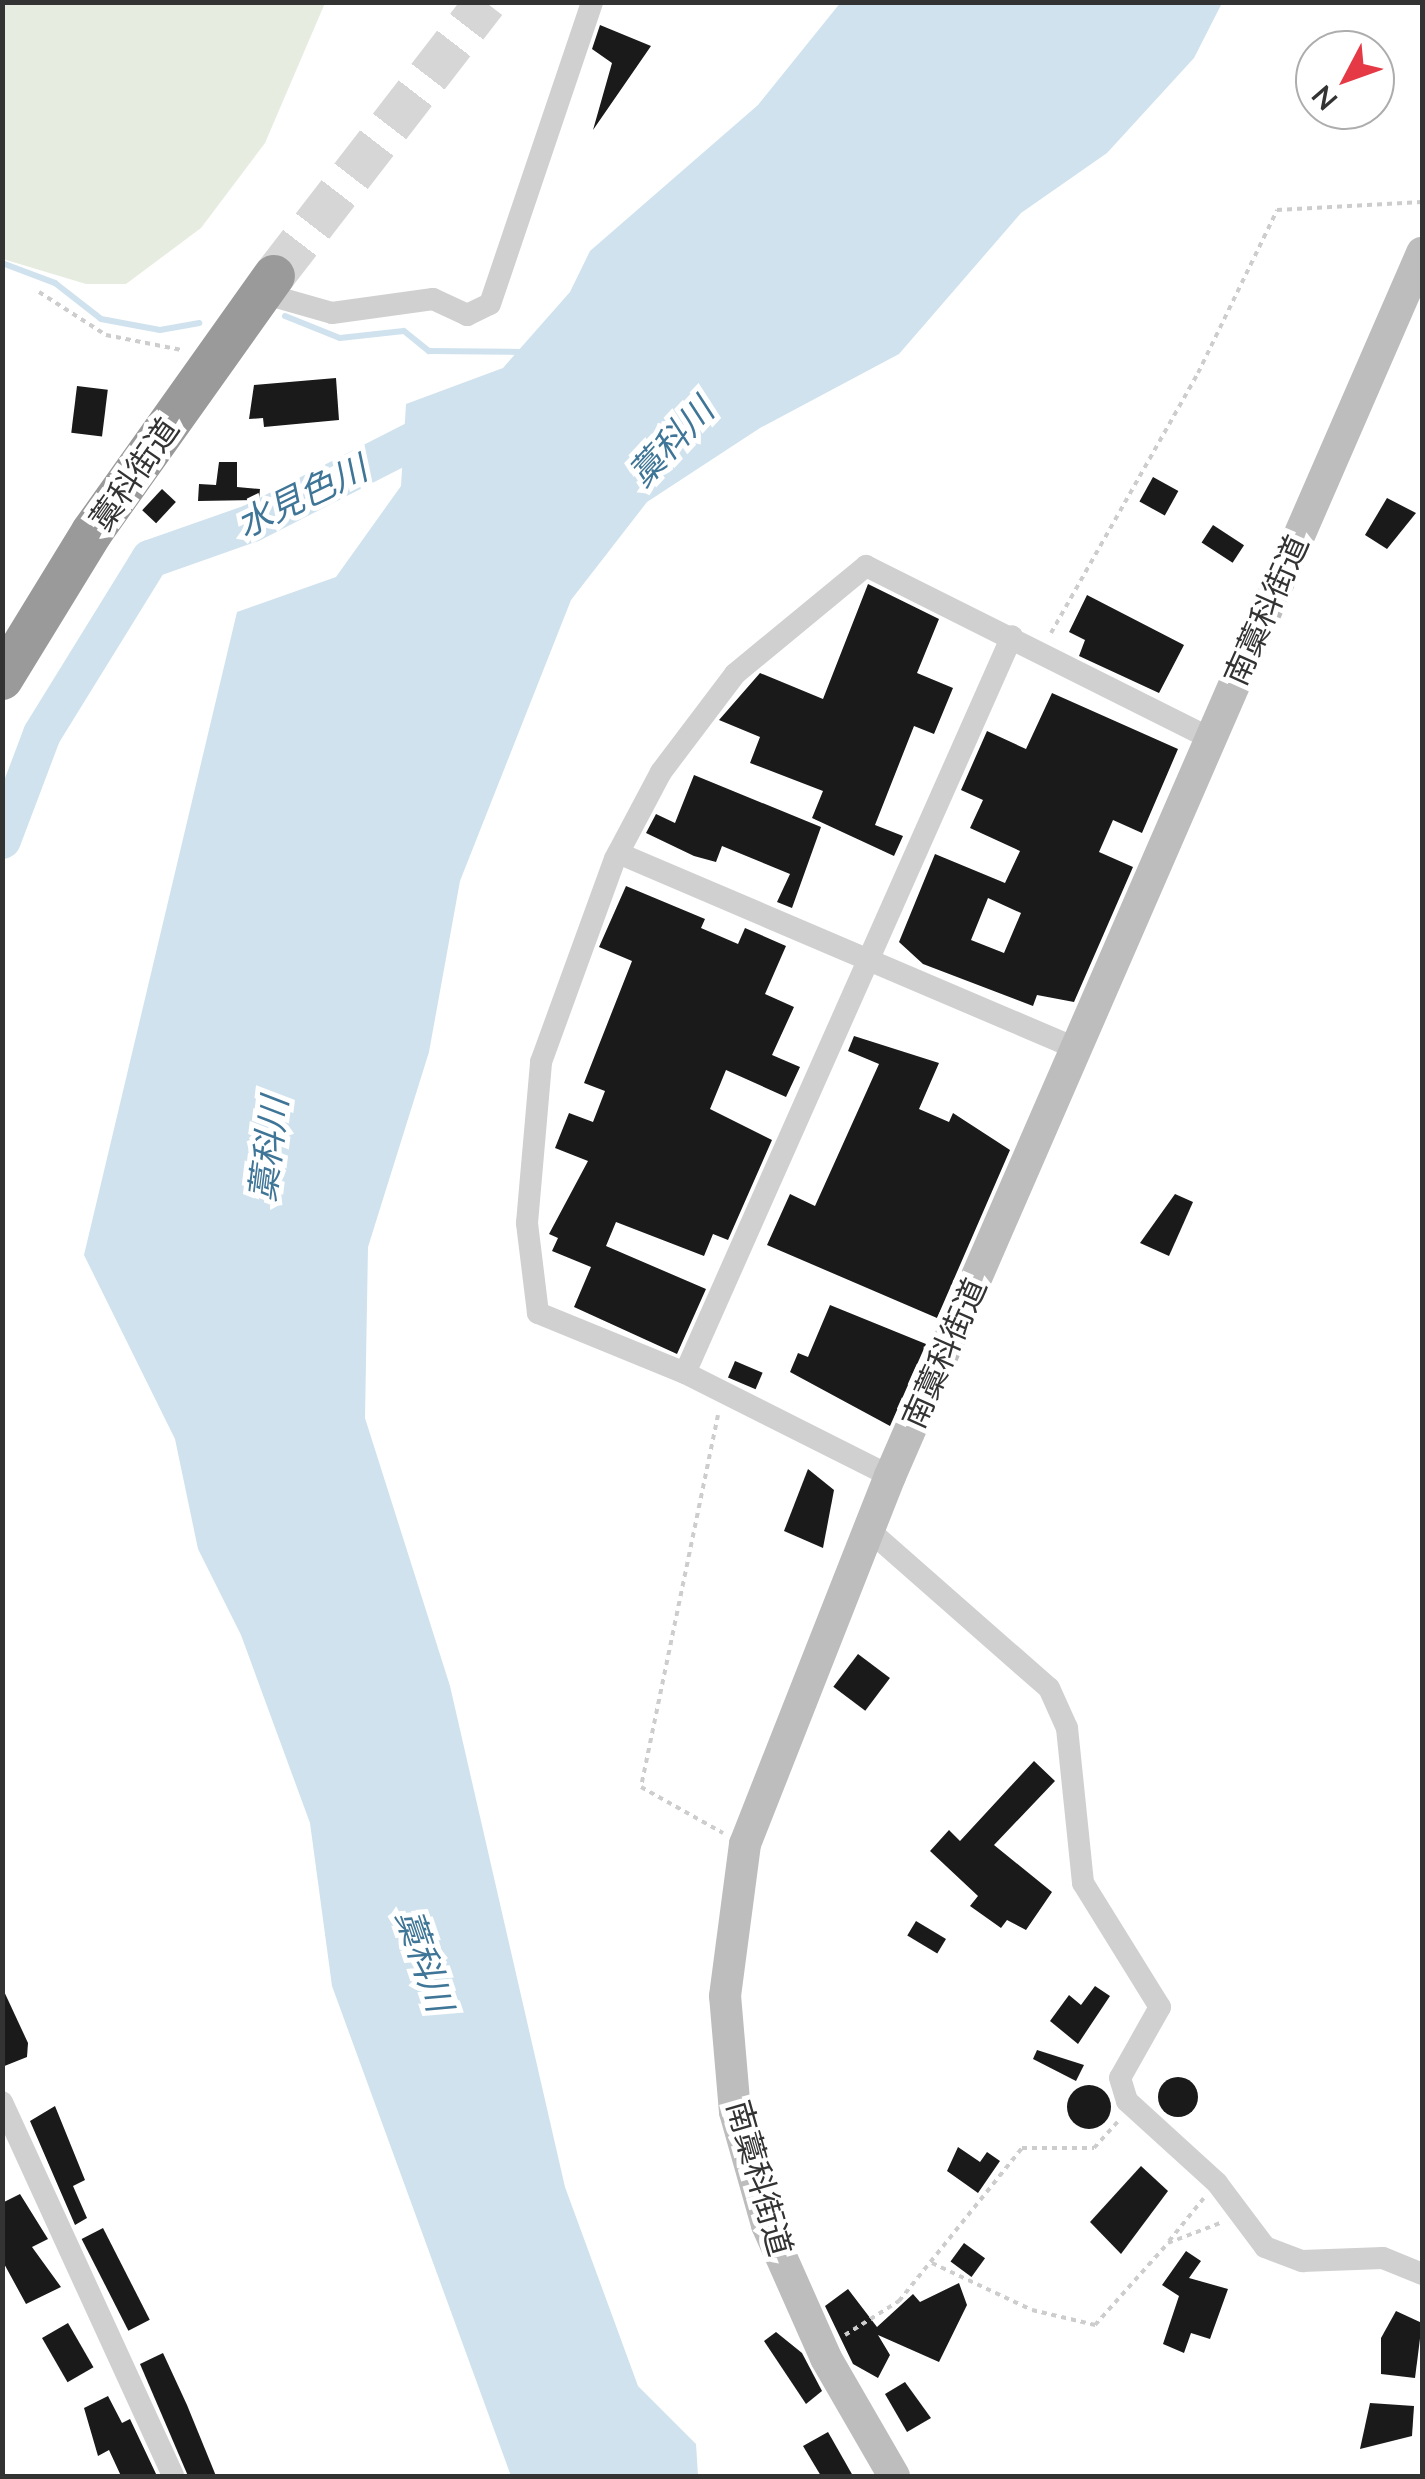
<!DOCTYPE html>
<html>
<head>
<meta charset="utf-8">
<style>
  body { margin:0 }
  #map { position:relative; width:1425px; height:2479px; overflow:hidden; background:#fff; font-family:Lato,"Noto Sans JP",sans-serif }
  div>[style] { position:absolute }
  .green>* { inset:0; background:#e6ecdf }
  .water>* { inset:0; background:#cfe2ee }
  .stream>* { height:6px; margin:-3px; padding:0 3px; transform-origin:3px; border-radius:3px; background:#cfe2ee }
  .river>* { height:38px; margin:-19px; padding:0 19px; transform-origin:19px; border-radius:19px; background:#cfe2ee }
  .building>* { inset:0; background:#1a1a1a; transform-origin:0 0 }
  .round { border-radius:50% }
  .highway-tunnel>* { height:42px; margin-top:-21px; transform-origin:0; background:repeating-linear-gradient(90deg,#d6d6d6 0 42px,transparent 0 63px) }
  .path>* { height:4px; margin-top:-2px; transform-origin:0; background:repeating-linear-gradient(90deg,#cdcdcd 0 5px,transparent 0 10px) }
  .street>* { height:22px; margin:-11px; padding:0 11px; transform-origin:11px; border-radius:11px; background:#d0d0d0 }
  .secondary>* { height:32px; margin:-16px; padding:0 16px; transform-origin:16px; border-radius:16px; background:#bdbdbd }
  .highway>* { height:42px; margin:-21px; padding:0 21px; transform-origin:21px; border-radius:21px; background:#9a9a9a }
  span { translate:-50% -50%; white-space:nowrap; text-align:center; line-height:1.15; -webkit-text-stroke:10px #fff; paint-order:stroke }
  .street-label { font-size:32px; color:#333 }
  .water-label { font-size:35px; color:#3f7597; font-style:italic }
  .frame { position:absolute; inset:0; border:5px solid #333; pointer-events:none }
  .north { position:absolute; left:1295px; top:30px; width:100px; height:100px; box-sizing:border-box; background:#fff; border:2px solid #adadad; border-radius:50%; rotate:229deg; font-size:28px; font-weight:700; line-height:40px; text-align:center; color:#333 }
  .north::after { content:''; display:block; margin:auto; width:35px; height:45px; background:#e63946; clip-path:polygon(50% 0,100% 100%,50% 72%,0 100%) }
</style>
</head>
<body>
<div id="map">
  <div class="green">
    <i style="clip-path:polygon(3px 2px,325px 2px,325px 3px,265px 143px,201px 228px,126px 284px,86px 284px,3px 259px)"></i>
  </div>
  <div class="water">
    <i style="clip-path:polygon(841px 2px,1222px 3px,1194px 58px,1107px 153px,1021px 213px,899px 354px,760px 428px,647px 502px,571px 600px,460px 881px,429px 1052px,368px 1247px,365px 1418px,450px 1686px,565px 2187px,638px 2386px,696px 2444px,698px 2476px,511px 2476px,332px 1986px,310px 1823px,241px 1635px,198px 1549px,175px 1439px,84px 1255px,237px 612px,336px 577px,401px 486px,406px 404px,503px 368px,570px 292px,590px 251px,758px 105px)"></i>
  </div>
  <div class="stream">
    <i style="left:2px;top:263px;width:57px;rotate:20.7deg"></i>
    <i style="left:55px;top:283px;width:58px;rotate:38deg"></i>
    <i style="left:101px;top:319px;width:60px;rotate:10.6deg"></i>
    <i style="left:160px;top:330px;width:40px;rotate:-10deg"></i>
    <i style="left:285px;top:316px;width:59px;rotate:21.8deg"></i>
    <i style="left:340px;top:338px;width:64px;rotate:-6.2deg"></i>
    <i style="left:404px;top:331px;width:32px;rotate:39deg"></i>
    <i style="left:429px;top:351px;width:93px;rotate:0.6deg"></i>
  </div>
  <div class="river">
    <i style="left:2px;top:840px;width:113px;rotate:-69.3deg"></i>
    <i style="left:42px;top:734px;width:206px;rotate:-58.3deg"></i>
    <i style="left:150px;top:559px;width:108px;rotate:-19.4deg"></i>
    <i style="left:252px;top:523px;width:220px;rotate:-27deg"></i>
  </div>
  <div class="building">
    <i style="clip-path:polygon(600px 25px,651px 46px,593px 130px,612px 63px,592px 49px)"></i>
    <i style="clip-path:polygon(336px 378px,339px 420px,264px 427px,263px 418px,249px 419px,254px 385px)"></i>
    <i style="left:77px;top:386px;width:31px;height:47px;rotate:7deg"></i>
    <i style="clip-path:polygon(219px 462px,237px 462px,237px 487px,260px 489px,259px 500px,198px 501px,199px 484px,216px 485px)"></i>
    <i style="left:1153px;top:477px;width:29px;height:28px;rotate:29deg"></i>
    <i style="left:162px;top:489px;width:19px;height:29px;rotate:43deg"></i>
    <i style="clip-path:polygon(1387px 498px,1416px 513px,1387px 549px,1365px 535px)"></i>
    <i style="left:1213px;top:525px;width:37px;height:21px;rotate:33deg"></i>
    <i style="clip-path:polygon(868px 584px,939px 619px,917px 673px,953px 688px,934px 734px,914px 726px,875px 825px,903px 836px,894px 856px,812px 818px,823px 791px,750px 763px,760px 737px,719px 720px,760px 673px,823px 699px)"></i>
    <i style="clip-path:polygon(1087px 595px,1184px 645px,1159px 693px,1079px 656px,1085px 640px,1069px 632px)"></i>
    <i style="clip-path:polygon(evenodd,1052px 693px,1178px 749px,1142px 833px,1113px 820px,1099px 852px,1133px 867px,1074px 1002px,1037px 995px,1033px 1006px,923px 964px,899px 942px,935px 854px,1005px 883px,1020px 851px,970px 828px,983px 800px,961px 790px,987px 731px,1026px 749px,1052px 693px,988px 898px,1021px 913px,1004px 953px,971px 940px,988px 898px)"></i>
    <i style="clip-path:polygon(694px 775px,821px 827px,792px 908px,777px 902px,790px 874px,722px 846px,716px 862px,694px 856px,646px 833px,656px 814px,675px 823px)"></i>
    <i style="clip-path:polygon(626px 886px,705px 919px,701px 928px,738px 944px,745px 928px,786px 946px,765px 994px,794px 1007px,772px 1055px,800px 1067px,786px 1097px,726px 1070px,710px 1109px,772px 1140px,728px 1240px,713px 1234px,704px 1256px,616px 1222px,606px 1246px,706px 1289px,677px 1354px,574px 1307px,591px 1267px,552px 1251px,558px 1238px,549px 1234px,588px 1161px,555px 1148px,569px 1113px,593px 1122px,605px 1091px,584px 1083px,632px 961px,599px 947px)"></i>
    <i style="clip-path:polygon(854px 1036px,939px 1063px,919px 1109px,949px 1122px,953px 1113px,1010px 1150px,937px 1318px,767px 1245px,790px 1194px,815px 1206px,879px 1064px,848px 1051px)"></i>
    <i style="clip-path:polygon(1175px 1194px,1193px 1202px,1169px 1256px,1140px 1243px)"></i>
    <i style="clip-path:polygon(830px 1305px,926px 1344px,890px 1426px,790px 1372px,798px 1353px,808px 1357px)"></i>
    <i style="left:735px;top:1361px;width:30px;height:18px;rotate:23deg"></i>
    <i style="clip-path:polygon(808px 1469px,834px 1490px,823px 1548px,784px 1531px)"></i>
    <i style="left:858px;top:1654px;width:40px;height:41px;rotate:37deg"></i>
    <i style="clip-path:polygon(1034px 1761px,1055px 1781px,994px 1845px,1052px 1892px,1026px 1930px,1007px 1920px,1001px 1928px,970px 1906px,978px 1896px,930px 1851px,949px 1830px,960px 1841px)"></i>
    <i style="left:916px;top:1921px;width:35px;height:17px;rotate:31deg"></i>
    <i style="clip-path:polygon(1095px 1986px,1110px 1996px,1078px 2044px,1050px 2021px,1069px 1995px,1081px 2005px)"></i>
    <i style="clip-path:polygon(2px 1987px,28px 2043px,27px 2057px,2px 2067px)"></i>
    <i style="clip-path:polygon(1037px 2050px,1084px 2065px,1076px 2081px,1033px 2059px)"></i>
    <i class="round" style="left:1158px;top:2077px;width:40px;height:40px"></i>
    <i class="round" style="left:1067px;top:2085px;width:44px;height:44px"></i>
    <i style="clip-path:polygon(55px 2106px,85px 2180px,73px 2186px,87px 2218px,75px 2225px,30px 2121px)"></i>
    <i style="clip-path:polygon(958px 2147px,980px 2162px,987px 2152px,1000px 2161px,978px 2193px,947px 2171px)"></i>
    <i style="clip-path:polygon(1141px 2166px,1168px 2191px,1121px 2254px,1090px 2222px)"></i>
    <i style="clip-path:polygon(20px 2194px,48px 2239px,32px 2247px,61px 2287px,26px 2304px,2px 2260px,2px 2203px)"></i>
    <i style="left:103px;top:2228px;width:103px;height:24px;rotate:63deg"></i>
    <i style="left:964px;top:2243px;width:26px;height:23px;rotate:36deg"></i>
    <i style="clip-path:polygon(1186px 2251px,1201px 2261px,1189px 2278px,1228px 2289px,1210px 2339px,1191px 2333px,1184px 2353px,1163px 2344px,1179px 2296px,1162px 2285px)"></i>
    <i style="clip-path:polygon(959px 2283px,967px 2305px,939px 2362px,878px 2335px,890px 2355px,878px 2378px,853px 2364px,825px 2306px,848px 2289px,877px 2327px,913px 2294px,920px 2302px)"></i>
    <i style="clip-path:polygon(1396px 2311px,1422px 2323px,1415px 2378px,1381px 2374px,1381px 2338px)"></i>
    <i style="left:68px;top:2323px;width:51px;height:30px;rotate:60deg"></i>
    <i style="clip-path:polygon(776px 2332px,802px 2353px,822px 2391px,806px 2404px,764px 2341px)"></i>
    <i style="clip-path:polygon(163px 2353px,187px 2405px,216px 2476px,188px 2476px,140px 2364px)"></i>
    <i style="clip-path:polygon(905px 2382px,931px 2418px,907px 2432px,885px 2394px)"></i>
    <i style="clip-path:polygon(108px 2396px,122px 2423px,130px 2419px,157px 2476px,121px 2476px,109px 2450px,98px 2456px,84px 2408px)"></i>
    <i style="clip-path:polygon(1370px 2403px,1414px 2406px,1412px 2436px,1360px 2449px)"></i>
    <i style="clip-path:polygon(828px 2432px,853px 2476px,821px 2476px,803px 2446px)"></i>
  </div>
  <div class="highway-tunnel">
    <i style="left:274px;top:276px;width:346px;rotate:-52.3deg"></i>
  </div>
  <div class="path">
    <i style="left:39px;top:292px;width:80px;rotate:32.7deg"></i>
    <i style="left:106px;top:335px;width:77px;rotate:11.2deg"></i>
    <i style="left:1051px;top:633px;width:299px;rotate:-60.5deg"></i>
    <i style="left:1198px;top:373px;width:181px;rotate:-64.1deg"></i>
    <i style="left:1277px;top:210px;width:145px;rotate:-3.2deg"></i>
    <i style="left:718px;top:1415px;width:380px;rotate:101.7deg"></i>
    <i style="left:641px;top:1787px;width:94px;rotate:29.3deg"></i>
    <i style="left:1169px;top:2241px;width:55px;rotate:-50.9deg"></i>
    <i style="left:932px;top:2263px;width:110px;rotate:25.2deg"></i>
    <i style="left:1032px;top:2310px;width:65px;rotate:13.4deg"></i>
    <i style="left:1095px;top:2325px;width:110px;rotate:-48.3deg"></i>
    <i style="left:1168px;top:2243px;width:59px;rotate:-20.9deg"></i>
    <i style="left:845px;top:2335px;width:64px;rotate:-32.2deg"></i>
    <i style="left:899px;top:2301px;width:196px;rotate:-51.2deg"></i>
    <i style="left:1022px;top:2148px;width:72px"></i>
    <i style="left:1094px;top:2148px;width:36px;rotate:-48deg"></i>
  </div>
  <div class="street">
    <i style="left:262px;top:293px;width:73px;rotate:15.9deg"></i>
    <i style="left:332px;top:313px;width:102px;rotate:-7.9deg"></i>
    <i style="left:433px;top:299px;width:38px;rotate:25deg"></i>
    <i style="left:467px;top:315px;width:25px;rotate:-26deg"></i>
    <i style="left:490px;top:304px;width:319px;rotate:-71.3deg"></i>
    <i style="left:618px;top:853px;width:498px;rotate:23.1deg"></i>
    <i style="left:685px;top:1373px;width:806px;rotate:-66.07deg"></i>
    <i style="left:890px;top:1476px;width:229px;rotate:-153.3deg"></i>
    <i style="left:685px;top:1373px;width:159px;rotate:-157.8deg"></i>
    <i style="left:538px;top:1313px;width:91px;rotate:-97deg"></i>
    <i style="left:527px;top:1223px;width:162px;rotate:-85deg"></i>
    <i style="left:541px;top:1062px;width:216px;rotate:-70deg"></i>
    <i style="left:615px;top:859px;width:98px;rotate:-62.1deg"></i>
    <i style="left:661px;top:772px;width:123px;rotate:-52.9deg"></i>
    <i style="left:735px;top:674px;width:170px;rotate:-39.5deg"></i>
    <i style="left:866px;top:566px;width:385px;rotate:26.6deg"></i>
    <i style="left:870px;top:1531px;width:238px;rotate:41.3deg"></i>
    <i style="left:1049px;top:1688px;width:44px;rotate:65.8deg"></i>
    <i style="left:1067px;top:1728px;width:156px;rotate:84.1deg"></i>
    <i style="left:1083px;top:1883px;width:146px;rotate:58.2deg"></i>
    <i style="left:1160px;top:2007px;width:81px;rotate:119.4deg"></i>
    <i style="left:1120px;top:2078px;width:24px;rotate:73deg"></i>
    <i style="left:1127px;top:2101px;width:122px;rotate:42.3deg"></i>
    <i style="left:1217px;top:2183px;width:80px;rotate:53.1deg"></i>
    <i style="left:1265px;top:2247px;width:40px;rotate:21deg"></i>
    <i style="left:1302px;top:2261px;width:81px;rotate:-2.1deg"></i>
    <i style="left:1383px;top:2258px;width:42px;rotate:22.3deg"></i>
    <i style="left:2px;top:2102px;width:411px;rotate:65.4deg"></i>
  </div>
  <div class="secondary">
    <i style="left:894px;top:2476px;width:136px;rotate:-120deg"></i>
    <i style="left:826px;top:2358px;width:145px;rotate:-113.9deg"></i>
    <i style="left:767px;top:2225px;width:117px;rotate:-105.8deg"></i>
    <i style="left:735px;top:2112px;width:116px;rotate:-94.9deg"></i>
    <i style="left:725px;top:1996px;width:153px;rotate:-82.5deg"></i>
    <i style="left:745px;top:1844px;width:396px;rotate:-68.5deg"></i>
    <i style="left:890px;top:1476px;width:1334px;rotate:-66.49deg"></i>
  </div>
  <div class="highway">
    <i style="left:2px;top:679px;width:172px;rotate:-58.5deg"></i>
    <i style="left:92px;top:532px;width:314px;rotate:-54.6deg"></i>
  </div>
  <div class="street-label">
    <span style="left:134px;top:474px;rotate:-55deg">藁科街道</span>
    <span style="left:1266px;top:610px;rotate:-66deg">南藁科街道</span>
    <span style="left:944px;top:1353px;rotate:-66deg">南藁科街道</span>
    <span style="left:760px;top:2178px;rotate:74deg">南藁科街道</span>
  </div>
  <div class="water-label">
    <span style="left:670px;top:441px;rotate:-47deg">藁科川</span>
    <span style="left:301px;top:495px;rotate:-26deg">水見色川</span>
    <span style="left:267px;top:1149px;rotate:-83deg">藁科川</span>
    <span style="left:426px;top:1960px;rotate:71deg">藁科川</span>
  </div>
  <div class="frame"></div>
  <div class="north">N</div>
</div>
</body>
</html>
